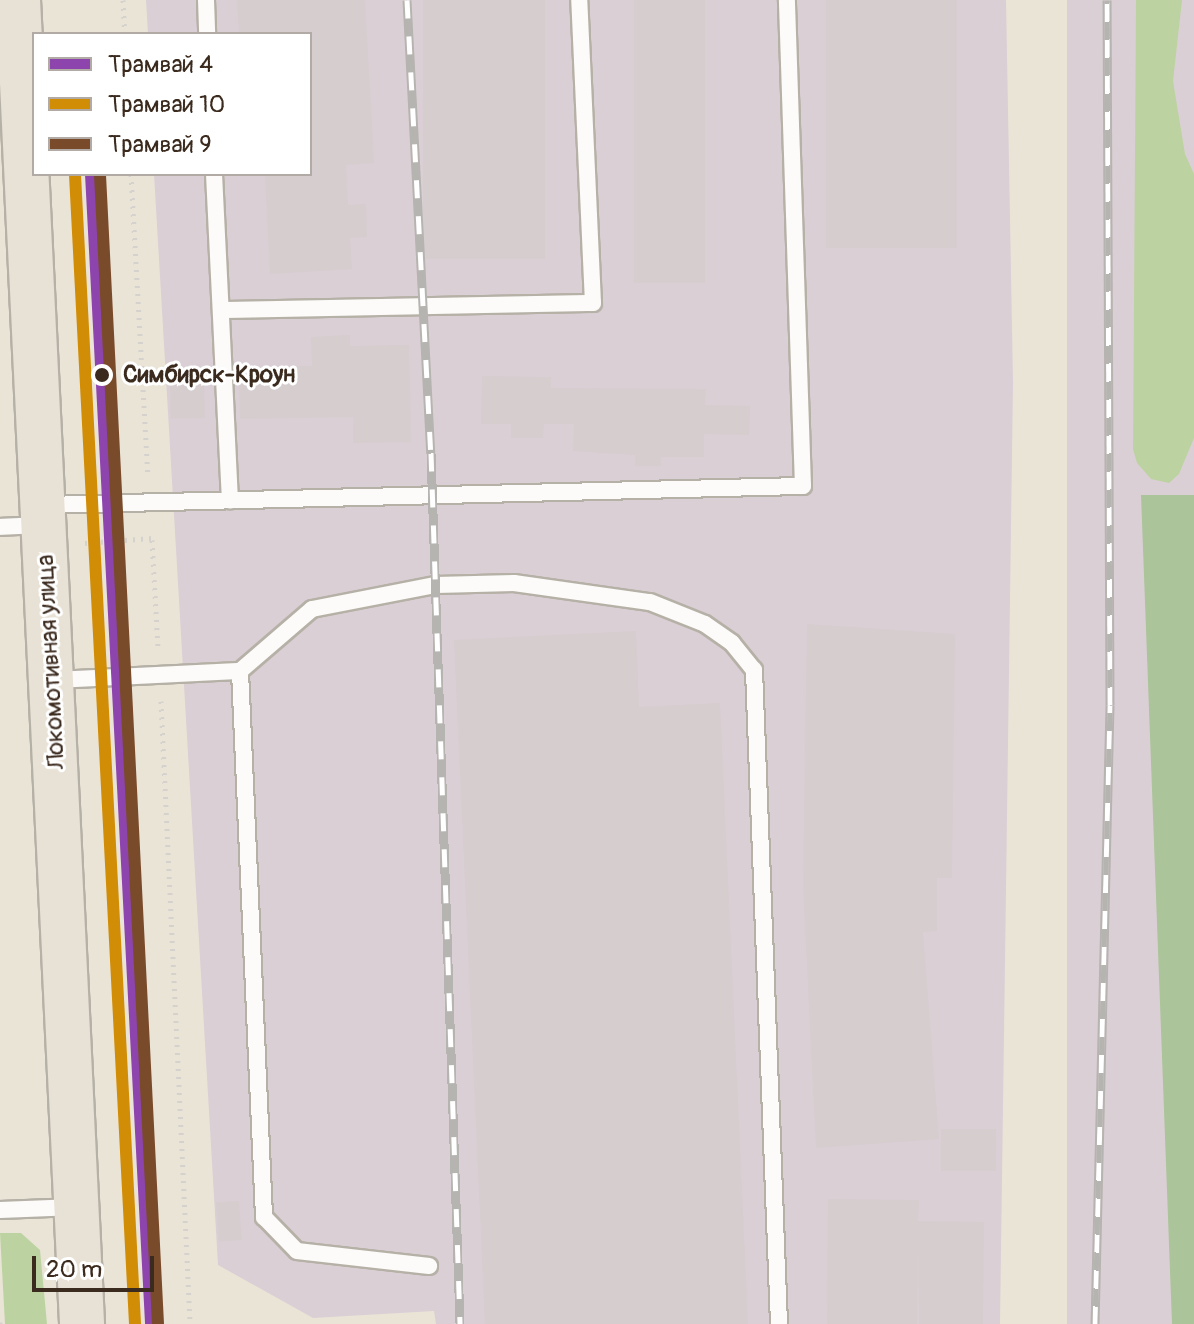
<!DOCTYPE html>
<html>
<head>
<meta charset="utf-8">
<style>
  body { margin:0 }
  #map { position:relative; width:1194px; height:1324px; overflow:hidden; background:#eae4d7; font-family:Pangolin,sans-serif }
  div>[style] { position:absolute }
  .industrial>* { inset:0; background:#dacfd5; transform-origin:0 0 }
  .green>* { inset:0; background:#bcd3a1 }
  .forest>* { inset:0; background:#abc499 }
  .building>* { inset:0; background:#d6cdcf; transform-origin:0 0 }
  .path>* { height:5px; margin-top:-2.5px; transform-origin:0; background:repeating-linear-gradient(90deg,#d5d2ce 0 2px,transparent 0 8px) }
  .roads { filter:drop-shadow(2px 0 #b6b1a7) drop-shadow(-2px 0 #b6b1a7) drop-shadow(0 2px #b6b1a7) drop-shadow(0 -2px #b6b1a7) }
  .lane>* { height:16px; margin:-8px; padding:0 8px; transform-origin:8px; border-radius:8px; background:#fcfbf9 }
  .primary>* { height:44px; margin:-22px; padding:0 22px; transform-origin:22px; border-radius:22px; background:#e8e1d5 }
  .rail>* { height:9px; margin-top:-4.5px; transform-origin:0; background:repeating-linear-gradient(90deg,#fff 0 18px,#b6b4b0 0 36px); box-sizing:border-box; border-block:2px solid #b6b4b0 }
  .tram-1>* { height:12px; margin:-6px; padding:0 6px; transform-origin:6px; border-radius:6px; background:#8e44ad }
  .tram-2>* { height:12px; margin:-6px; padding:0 6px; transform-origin:6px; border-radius:6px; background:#d18d06 }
  .tram-3>* { height:12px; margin:-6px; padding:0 6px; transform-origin:6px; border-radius:6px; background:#7a4b2a }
  .dots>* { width:22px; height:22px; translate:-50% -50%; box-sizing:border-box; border:4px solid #fff; border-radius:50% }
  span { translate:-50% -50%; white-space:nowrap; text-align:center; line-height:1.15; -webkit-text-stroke:6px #fff; paint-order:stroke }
  .stop-label { font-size:24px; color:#3b2a1e; font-weight:700 }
  .left { translate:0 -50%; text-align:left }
  .street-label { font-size:24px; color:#3b2a1e }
  .legend { position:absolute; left:32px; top:32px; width:280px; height:144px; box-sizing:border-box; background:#fff; border:2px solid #b1aaa5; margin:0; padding:10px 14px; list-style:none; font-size:24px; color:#3b2a1e }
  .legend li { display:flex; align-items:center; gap:16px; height:40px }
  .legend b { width:40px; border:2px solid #b1aaa5 }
  .scale { position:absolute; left:32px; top:1256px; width:122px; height:36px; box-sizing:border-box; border:4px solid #3b2a1e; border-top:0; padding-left:10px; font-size:24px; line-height:28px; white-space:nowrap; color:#3b2a1e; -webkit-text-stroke:6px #fff; paint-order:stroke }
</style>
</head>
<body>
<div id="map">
  <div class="industrial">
    <i style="clip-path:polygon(146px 0,1006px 0,1013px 382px,1000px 1324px,436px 1324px,434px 1311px,313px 1318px,218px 1265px,154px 174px,310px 174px,310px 34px,148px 34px)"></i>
    <i style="left:1067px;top:0;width:127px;height:1324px"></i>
  </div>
  <div class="green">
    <i style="clip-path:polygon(1136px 0,1182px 0,1173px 81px,1185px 154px,1194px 174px,1194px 438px,1179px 474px,1169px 483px,1151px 479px,1137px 463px,1133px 449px)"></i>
    <i style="clip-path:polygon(0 1233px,21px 1233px,40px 1250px,47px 1324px,5px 1324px)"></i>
  </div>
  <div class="forest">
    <i style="clip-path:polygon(1141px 495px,1194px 495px,1194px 1324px,1172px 1324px)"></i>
  </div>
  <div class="building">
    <i style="clip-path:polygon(237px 0,365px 0,374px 163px,346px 165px,348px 205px,366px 204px,367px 237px,350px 238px,352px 269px,270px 274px,265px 174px,310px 174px,310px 34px,239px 34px)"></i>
    <i style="left:423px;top:0;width:122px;height:259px"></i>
    <i style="left:634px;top:0;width:71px;height:283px"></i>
    <i style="left:826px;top:0;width:131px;height:248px"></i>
    <i style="clip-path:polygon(350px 335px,350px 346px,409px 345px,411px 442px,353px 443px,353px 417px,240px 419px,239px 367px,312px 366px,311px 337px)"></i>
    <i style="clip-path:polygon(482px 376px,551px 377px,551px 388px,706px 389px,705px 405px,750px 406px,749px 435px,704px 434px,704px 457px,661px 457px,661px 466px,635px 466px,635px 455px,573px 451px,574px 424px,544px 424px,543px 438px,511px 438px,511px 424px,481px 424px)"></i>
    <i style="left:204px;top:377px;width:41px;height:34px;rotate:89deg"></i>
    <i style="clip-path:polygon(807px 624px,955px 634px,952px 878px,937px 878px,937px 931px,923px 932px,939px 1139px,816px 1148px,803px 883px)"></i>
    <i style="clip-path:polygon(636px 631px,639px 707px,720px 703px,748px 1324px,485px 1324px,454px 640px)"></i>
    <i style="left:941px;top:1129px;width:55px;height:42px"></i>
    <i style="clip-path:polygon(828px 1199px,919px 1200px,918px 1221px,984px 1222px,983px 1324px,919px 1324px,918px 1230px,917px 1324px,827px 1324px)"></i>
    <i style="left:239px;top:1201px;width:39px;height:23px;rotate:86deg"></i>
  </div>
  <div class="path">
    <i style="left:123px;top:0;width:34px;rotate:87deg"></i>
    <i style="left:131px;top:174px;width:302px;rotate:86.8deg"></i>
    <i style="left:152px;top:540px;width:107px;rotate:86.8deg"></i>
    <i style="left:85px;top:543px;width:67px;rotate:-4.3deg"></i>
    <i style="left:161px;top:701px;width:624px;rotate:87.33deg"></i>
    <i style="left:0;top:1322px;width:2px;rotate:90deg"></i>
  </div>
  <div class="roads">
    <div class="lane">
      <i style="left:206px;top:0;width:34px;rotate:88deg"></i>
      <i style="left:214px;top:174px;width:327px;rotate:87.2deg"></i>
      <i style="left:221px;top:310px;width:372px;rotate:-1.1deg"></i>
      <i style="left:593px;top:303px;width:303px;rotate:-92.6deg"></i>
      <i style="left:45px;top:505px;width:758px;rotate:-1.44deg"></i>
      <i style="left:803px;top:486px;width:486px;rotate:-91.9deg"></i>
      <i style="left:0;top:527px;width:43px;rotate:-2.7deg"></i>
      <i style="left:240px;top:671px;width:95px;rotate:-40.7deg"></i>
      <i style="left:312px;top:609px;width:126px;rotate:-11deg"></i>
      <i style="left:436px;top:585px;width:78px;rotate:-1.5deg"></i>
      <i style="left:514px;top:583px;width:137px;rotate:8deg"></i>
      <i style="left:650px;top:602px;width:59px;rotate:21.8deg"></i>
      <i style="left:705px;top:624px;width:33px;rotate:35deg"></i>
      <i style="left:732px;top:643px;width:35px;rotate:51deg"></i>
      <i style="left:754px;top:670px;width:654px;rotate:87.81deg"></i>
      <i style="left:53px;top:680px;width:187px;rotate:-2.8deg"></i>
      <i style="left:240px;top:671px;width:547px;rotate:87.48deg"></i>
      <i style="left:264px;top:1217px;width:47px;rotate:45.9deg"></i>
      <i style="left:297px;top:1251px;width:133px;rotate:6.5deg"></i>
      <i style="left:0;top:1210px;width:76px;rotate:-2.3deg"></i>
    </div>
    <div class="primary">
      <i style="left:18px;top:0;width:1326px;rotate:87.23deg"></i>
    </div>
  </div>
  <div class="rail">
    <i style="left:407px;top:0;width:454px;rotate:87deg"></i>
    <i style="left:431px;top:453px;width:871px;rotate:88.09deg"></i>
    <i style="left:1095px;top:1324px;width:619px;rotate:-88.61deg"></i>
    <i style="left:1110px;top:705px;width:705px;rotate:-90.24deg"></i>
  </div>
  <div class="tram-1">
    <i style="left:91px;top:174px;width:1152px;rotate:87.01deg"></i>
  </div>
  <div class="tram-2">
    <i style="left:75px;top:175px;width:1151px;rotate:87.01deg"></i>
  </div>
  <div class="tram-3">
    <i style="left:100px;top:175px;width:1150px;rotate:87.11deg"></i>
  </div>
  <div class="dots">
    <i style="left:102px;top:375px;background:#3b2a1e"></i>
  </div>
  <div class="stop-label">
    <span class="left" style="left:123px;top:375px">Симбирск-Кроун</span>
  </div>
  <div class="street-label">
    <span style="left:51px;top:662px;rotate:-93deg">Локомотивная улица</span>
  </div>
  <ul class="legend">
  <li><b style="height:10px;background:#8e44ad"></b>Трамвай 4</li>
  <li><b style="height:10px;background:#d18d06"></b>Трамвай 10</li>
  <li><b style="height:10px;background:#7a4b2a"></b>Трамвай 9</li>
  </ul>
  <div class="scale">20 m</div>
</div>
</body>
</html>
